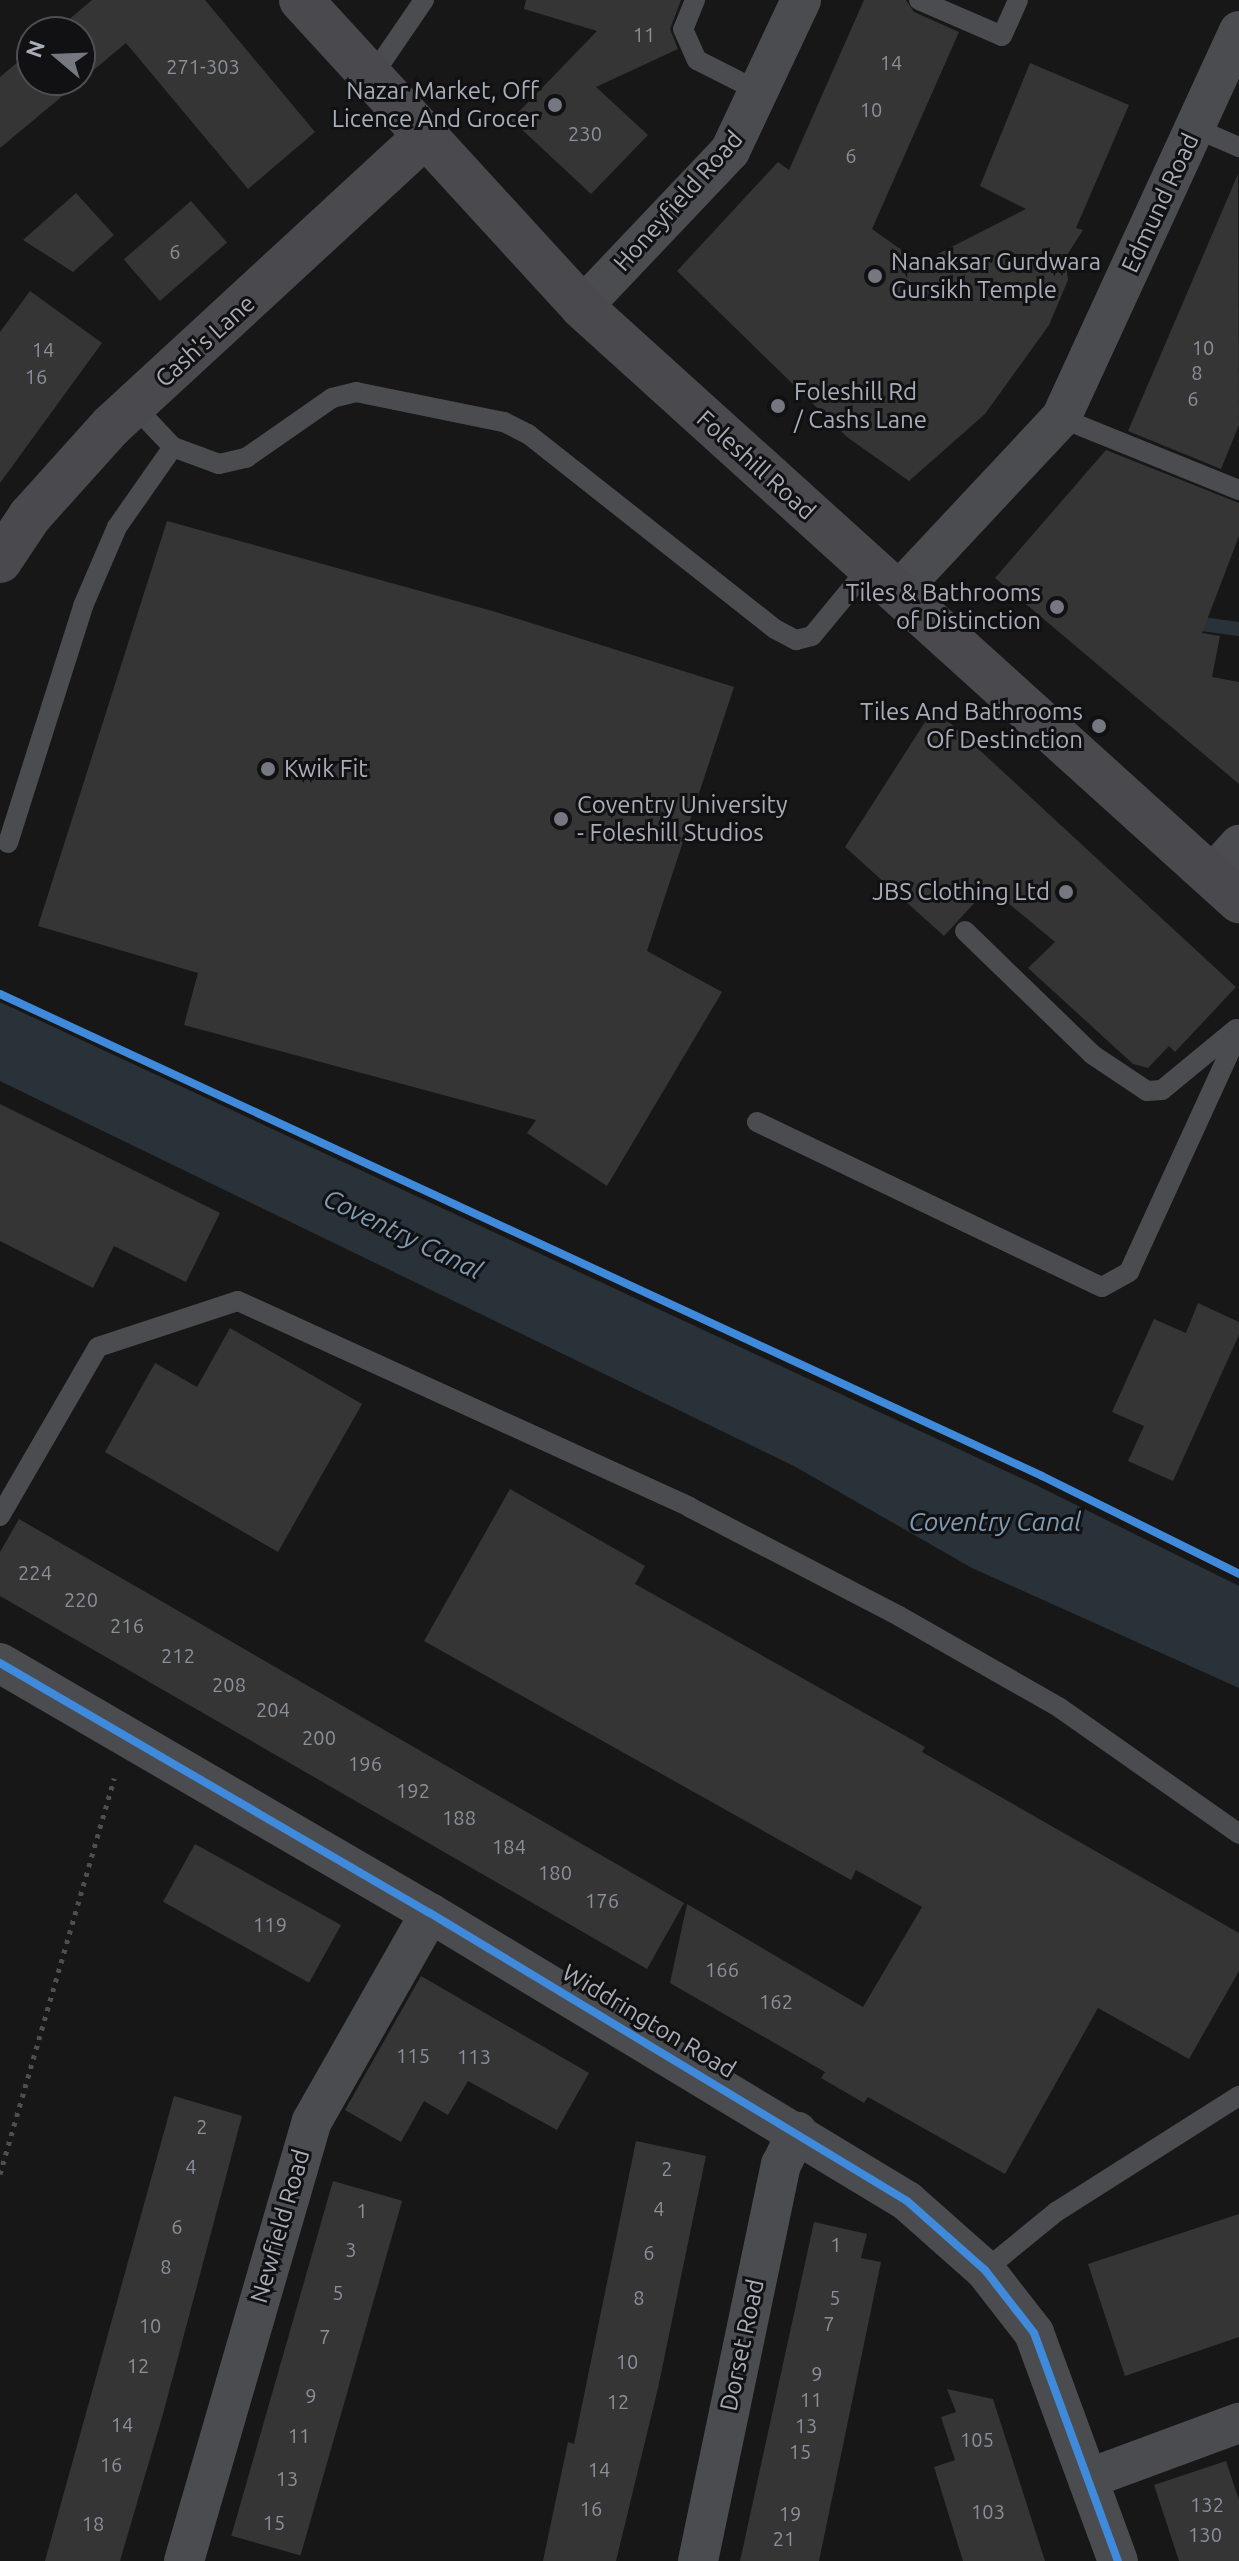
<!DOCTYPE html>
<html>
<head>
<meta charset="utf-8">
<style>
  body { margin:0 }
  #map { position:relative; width:1239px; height:2561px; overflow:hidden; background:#171717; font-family:Ubuntu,sans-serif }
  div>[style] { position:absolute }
  .water>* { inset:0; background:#2a3239 }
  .stream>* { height:14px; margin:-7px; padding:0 7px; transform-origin:7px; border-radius:7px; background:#2a3239 }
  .building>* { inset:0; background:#353536; transform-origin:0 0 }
  .path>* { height:5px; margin-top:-2.5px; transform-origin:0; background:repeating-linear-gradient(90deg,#4d4e52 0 4px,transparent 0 10px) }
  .lane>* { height:20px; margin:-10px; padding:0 10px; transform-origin:10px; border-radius:10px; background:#4b4c50 }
  .street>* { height:40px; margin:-20px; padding:0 20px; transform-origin:20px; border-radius:20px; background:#4b4c50 }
  .secondary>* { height:44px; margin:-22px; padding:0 22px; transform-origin:22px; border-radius:22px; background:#4a4a4e }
  .cycleway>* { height:8px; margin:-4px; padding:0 4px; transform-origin:4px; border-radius:4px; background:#408adc }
  .dots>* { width:22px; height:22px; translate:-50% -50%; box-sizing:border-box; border:4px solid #111113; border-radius:50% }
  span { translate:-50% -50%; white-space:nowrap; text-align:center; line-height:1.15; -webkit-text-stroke:6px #111113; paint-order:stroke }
  .number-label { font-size:20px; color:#8b8f98 }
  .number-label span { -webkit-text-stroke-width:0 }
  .poi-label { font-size:24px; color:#a8adb8 }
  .right { translate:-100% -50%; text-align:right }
  .left { translate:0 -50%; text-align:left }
  .street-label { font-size:24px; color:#a8adb8 }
  .water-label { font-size:26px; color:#7f9bb3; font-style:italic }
  .north { position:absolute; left:16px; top:16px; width:80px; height:80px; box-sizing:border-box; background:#111113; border:2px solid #4d4f55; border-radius:50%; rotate:289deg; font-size:22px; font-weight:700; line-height:32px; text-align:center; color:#a8adb8 }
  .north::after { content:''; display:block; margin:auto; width:28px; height:36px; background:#757880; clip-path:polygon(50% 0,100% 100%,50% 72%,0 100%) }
</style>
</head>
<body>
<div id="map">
  <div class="water">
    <i style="clip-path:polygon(0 1002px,1038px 1486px,1239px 1586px,1239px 1688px,972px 1568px,794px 1466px,0 1081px)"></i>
  </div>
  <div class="stream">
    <i style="left:1187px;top:622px;width:52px;rotate:7.7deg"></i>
  </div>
  <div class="building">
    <i style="clip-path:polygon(92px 0,205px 0,315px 132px,248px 189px,126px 43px,0 148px,0 77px,32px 50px,32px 80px,80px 80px,80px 32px,54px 32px)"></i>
    <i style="clip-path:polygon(526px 0,681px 0,670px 29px,678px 49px,596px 87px,648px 135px,591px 194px,516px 124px,505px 126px,597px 31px,524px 9px)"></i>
    <i style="clip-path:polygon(864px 0,906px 0,914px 12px,959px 32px,872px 229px,920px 263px,1026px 209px,980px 186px,1030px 63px,1129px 105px,1076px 228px,1083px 230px,1065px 258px,1068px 280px,1049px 325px,985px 414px,909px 481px,847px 437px,677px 271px,778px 162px,789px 170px)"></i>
    <i style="clip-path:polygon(1238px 174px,1239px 425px,1221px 469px,1128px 431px)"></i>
    <i style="clip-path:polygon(76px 193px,114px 235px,73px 272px,23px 240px)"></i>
    <i style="left:191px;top:201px;width:55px;height:89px;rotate:49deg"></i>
    <i style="clip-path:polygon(30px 291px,102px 343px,0 483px,0 332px)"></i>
    <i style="clip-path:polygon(1106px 450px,1239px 503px,1239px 536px,1202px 633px,1220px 636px,1212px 677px,1239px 682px,1239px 784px,995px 578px)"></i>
    <i style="clip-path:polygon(167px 521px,496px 612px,734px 687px,647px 951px,722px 992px,607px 1186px,527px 1133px,536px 1120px,184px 1025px,198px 973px,38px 926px)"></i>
    <i style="clip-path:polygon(934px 708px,1236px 987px,1175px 1052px,1169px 1046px,1148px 1068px,1133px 1064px,1028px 968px,1055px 942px,989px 887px,944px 936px,845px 847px)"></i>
    <i style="clip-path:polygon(0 1104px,220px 1213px,186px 1282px,114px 1246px,93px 1288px,0 1241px)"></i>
    <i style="clip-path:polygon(1198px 1303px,1239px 1322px,1239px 1335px,1173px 1481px,1128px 1461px,1144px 1426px,1112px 1412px,1154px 1319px,1186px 1333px)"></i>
    <i style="clip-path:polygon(230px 1328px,362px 1404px,278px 1552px,105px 1452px,155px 1363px,197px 1387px)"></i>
    <i style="clip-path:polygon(510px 1489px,645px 1566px,635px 1584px,925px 1747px,922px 1752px,1239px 1933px,1239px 1971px,1189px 2059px,1098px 2008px,1005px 2174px,868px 2097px,864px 2103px,821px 2078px,825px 2072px,670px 1983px,687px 1904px,863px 2007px,922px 1907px,856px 1870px,851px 1880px,424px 1641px)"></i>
    <i style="clip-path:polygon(19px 1519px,684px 1903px,647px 1969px,0 1596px,0 1552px)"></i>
    <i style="left:195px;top:1844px;width:167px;height:66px;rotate:29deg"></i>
    <i style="clip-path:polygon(421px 1976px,589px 2073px,557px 2130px,468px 2081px,448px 2115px,424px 2101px,401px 2142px,345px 2110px)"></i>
    <i style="clip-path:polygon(174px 2096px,242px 2116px,163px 2414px,120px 2561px,45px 2561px)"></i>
    <i style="clip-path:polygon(636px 2141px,706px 2156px,658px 2388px,616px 2561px,543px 2561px,568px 2442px,574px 2444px)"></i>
    <i style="left:333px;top:2181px;width:72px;height:369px;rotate:16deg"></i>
    <i style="clip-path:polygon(1239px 2214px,1239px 2337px,1125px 2376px,1088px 2264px)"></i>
    <i style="clip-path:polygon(814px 2222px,867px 2234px,861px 2258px,881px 2262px,819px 2561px,740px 2561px)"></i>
    <i style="clip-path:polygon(947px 2389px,993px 2399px,1045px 2561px,963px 2561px,934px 2467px,955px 2460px,941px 2417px,956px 2412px)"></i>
    <i style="clip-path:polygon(1226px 2461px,1239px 2500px,1239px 2561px,1179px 2561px,1154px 2485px)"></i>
  </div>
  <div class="path">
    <i style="left:0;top:2174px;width:412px;rotate:-73.9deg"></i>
  </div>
  <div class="lane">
    <i style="left:695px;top:0;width:31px;rotate:112deg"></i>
    <i style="left:683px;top:29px;width:34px;rotate:66deg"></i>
    <i style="left:697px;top:60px;width:71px;rotate:26.9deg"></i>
    <i style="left:919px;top:0;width:90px;rotate:23.4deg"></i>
    <i style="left:1002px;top:36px;width:39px;rotate:-66deg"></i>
    <i style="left:372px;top:76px;width:92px;rotate:-55.6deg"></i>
    <i style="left:1195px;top:128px;width:48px;rotate:23.4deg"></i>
    <i style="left:134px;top:406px;width:57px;rotate:46.4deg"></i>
    <i style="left:173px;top:447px;width:49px;rotate:20.3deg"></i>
    <i style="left:219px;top:464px;width:28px;rotate:-13deg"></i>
    <i style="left:246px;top:458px;width:105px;rotate:-34.9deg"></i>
    <i style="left:332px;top:398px;width:25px;rotate:-14deg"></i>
    <i style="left:356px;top:392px;width:151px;rotate:11.5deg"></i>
    <i style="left:504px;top:422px;width:27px;rotate:27deg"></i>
    <i style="left:528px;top:434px;width:315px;rotate:38.3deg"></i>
    <i style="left:775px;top:629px;width:24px;rotate:28deg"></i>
    <i style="left:796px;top:640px;width:16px;rotate:-14deg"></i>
    <i style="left:812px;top:636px;width:89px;rotate:-50.4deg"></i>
    <i style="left:1061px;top:418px;width:192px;rotate:22deg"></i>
    <i style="left:8px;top:843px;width:249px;rotate:-72.4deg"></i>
    <i style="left:83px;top:606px;width:86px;rotate:-66.7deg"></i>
    <i style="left:117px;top:527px;width:98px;rotate:-55deg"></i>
    <i style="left:965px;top:931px;width:178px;rotate:44.1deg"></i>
    <i style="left:1093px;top:1055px;width:65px;rotate:33.7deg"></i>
    <i style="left:1147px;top:1091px;width:15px;rotate:-4deg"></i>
    <i style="left:1162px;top:1090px;width:96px;rotate:-39.5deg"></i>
    <i style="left:757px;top:1122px;width:382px;rotate:25.6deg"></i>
    <i style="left:1102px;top:1287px;width:31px;rotate:-29deg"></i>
    <i style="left:1129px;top:1272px;width:264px;rotate:-65.4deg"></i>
    <i style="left:0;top:1516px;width:195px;rotate:-59.9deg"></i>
    <i style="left:98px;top:1347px;width:147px;rotate:-18.2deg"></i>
    <i style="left:238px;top:1301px;width:496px;rotate:24.5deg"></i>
    <i style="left:689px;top:1507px;width:237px;rotate:27.4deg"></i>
    <i style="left:899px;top:1616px;width:185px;rotate:29.7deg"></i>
    <i style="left:1060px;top:1708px;width:219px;rotate:35.1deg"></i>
    <i style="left:985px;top:2270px;width:92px;rotate:-39.2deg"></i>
    <i style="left:1056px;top:2212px;width:217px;rotate:-32.4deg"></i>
  </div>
  <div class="street">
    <i style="left:582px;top:307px;width:215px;rotate:-46.5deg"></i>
    <i style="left:730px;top:151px;width:167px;rotate:-64.8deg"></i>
    <i style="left:897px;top:593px;width:240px;rotate:-46.9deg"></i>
    <i style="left:1061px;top:418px;width:426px;rotate:-65.3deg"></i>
    <i style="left:1211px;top:876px;width:42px;rotate:-47.9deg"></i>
    <i style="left:0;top:1663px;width:497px;rotate:30.2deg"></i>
    <i style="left:430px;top:1913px;width:557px;rotate:31.12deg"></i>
    <i style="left:907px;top:2201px;width:104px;rotate:41.5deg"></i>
    <i style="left:985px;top:2270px;width:80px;rotate:52.1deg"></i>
    <i style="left:1034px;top:2333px;width:243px;rotate:69.8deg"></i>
    <i style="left:1090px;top:2478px;width:159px;rotate:-20.3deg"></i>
    <i style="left:184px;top:2561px;width:458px;rotate:-73.8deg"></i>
    <i style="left:312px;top:2121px;width:239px;rotate:-60.4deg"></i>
    <i style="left:698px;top:2561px;width:405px;rotate:-78.2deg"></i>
    <i style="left:781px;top:2165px;width:37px;rotate:-64deg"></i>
  </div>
  <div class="secondary">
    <i style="left:301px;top:0;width:416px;rotate:47.5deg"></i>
    <i style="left:582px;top:307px;width:886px;rotate:42.12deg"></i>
    <i style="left:0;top:561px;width:54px;rotate:-56.3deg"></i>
    <i style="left:30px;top:516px;width:121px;rotate:-48deg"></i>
    <i style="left:111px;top:426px;width:429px;rotate:-42.7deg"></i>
  </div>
  <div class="cycleway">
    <i style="left:0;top:994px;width:1148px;rotate:24.82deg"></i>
    <i style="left:1042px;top:1476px;width:220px;rotate:26.4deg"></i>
    <i style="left:0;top:1663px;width:497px;rotate:30.2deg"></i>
    <i style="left:430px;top:1913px;width:557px;rotate:31.12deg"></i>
    <i style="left:907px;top:2201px;width:104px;rotate:41.5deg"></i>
    <i style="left:985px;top:2270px;width:80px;rotate:52.1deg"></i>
    <i style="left:1034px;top:2333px;width:243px;rotate:69.8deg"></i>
  </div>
  <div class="dots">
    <i style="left:555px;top:105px;background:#757880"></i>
    <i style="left:875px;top:276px;background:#757880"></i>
    <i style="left:778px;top:406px;background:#757880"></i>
    <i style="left:1057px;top:607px;background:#757880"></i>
    <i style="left:1099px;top:726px;background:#757880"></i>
    <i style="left:268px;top:769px;background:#757880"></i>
    <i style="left:561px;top:819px;background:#757880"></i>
    <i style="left:1066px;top:892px;background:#757880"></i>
  </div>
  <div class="number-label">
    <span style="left:644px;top:34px">11</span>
    <span style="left:891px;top:62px">14</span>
    <span style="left:203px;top:66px">271-303</span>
    <span style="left:871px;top:109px">10</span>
    <span style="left:585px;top:133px">230</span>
    <span style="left:851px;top:155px">6</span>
    <span style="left:175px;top:251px">6</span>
    <span style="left:1203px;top:347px">10</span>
    <span style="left:43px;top:349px">14</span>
    <span style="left:1197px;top:372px">8</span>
    <span style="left:36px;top:376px">16</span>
    <span style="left:1193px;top:398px">6</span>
    <span style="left:35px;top:1572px">224</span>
    <span style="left:81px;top:1599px">220</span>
    <span style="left:127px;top:1625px">216</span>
    <span style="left:178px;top:1655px">212</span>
    <span style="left:229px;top:1684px">208</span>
    <span style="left:273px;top:1709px">204</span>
    <span style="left:319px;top:1737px">200</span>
    <span style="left:365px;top:1763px">196</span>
    <span style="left:413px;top:1790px">192</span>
    <span style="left:459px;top:1817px">188</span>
    <span style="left:509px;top:1846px">184</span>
    <span style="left:555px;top:1872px">180</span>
    <span style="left:602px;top:1900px">176</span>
    <span style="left:270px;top:1924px">119</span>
    <span style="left:722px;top:1969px">166</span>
    <span style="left:776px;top:2001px">162</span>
    <span style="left:413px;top:2055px">115</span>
    <span style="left:474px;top:2056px">113</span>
    <span style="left:202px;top:2126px">2</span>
    <span style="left:191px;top:2166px">4</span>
    <span style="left:667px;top:2168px">2</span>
    <span style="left:659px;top:2208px">4</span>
    <span style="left:362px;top:2210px">1</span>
    <span style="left:177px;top:2226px">6</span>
    <span style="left:836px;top:2244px">1</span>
    <span style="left:351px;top:2249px">3</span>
    <span style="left:649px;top:2252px">6</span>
    <span style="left:166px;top:2266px">8</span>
    <span style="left:338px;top:2292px">5</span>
    <span style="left:639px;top:2297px">8</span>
    <span style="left:835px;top:2297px">5</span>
    <span style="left:829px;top:2323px">7</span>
    <span style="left:150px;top:2325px">10</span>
    <span style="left:325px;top:2336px">7</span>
    <span style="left:627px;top:2361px">10</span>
    <span style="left:138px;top:2365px">12</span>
    <span style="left:817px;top:2373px">9</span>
    <span style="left:311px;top:2395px">9</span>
    <span style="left:811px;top:2399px">11</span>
    <span style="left:618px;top:2401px">12</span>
    <span style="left:122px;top:2424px">14</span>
    <span style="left:806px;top:2425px">13</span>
    <span style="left:299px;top:2435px">11</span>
    <span style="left:977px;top:2439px">105</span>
    <span style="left:800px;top:2451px">15</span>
    <span style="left:111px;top:2464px">16</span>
    <span style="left:599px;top:2469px">14</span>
    <span style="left:287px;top:2478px">13</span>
    <span style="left:1207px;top:2504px">132</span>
    <span style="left:591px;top:2508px">16</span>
    <span style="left:988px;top:2511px">103</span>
    <span style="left:790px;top:2513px">19</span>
    <span style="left:274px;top:2522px">15</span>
    <span style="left:93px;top:2523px">18</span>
    <span style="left:1205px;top:2534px">130</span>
    <span style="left:784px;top:2538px">21</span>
  </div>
  <div class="poi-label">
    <span class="right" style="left:539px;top:105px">Nazar Market, Off<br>Licence And Grocer</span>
    <span class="left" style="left:891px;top:276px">Nanaksar Gurdwara<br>Gursikh Temple</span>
    <span class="left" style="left:794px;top:406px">Foleshill Rd<br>/ Cashs Lane</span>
    <span class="right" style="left:1041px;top:607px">Tiles &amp; Bathrooms<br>of Distinction</span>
    <span class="right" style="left:1083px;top:726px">Tiles And Bathrooms<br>Of Destinction</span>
    <span class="left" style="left:284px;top:769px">Kwik Fit</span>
    <span class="left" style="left:577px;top:819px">Coventry University<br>- Foleshill Studios</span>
    <span class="right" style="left:1050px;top:892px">JBS Clothing Ltd</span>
  </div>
  <div class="street-label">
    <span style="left:678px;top:201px;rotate:-48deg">Honeyfield Road</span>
    <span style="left:1160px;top:203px;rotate:-65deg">Edmund Road</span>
    <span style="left:205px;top:341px;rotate:-42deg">Cash's Lane</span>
    <span style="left:756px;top:465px;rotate:42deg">Foleshill Road</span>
    <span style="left:649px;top:2021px;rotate:31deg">Widdrington Road</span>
    <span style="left:280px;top:2226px;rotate:-74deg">Newfield Road</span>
    <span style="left:742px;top:2345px;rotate:-78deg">Dorset Road</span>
  </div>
  <div class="water-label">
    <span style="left:403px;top:1234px;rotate:26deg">Coventry Canal</span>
    <span style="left:995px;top:1522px">Coventry Canal</span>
  </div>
  <div class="north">N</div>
</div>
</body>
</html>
